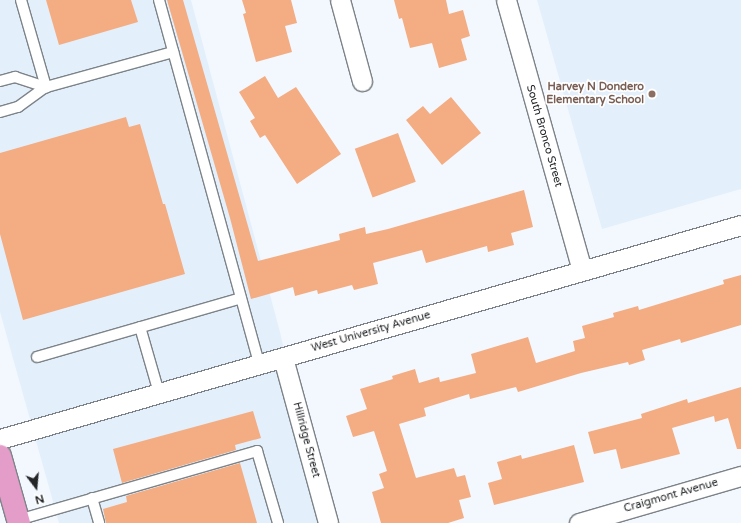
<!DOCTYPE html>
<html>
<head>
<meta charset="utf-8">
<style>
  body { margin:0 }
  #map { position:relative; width:741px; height:523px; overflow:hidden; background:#f2f8fe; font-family:"Varela Round",sans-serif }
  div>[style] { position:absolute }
  .built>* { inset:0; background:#e3effb }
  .building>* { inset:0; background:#f4ac82; transform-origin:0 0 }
  .roads { filter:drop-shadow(1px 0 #7d8388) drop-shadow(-1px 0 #7d8388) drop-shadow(0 1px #7d8388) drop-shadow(0 -1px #7d8388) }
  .lane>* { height:10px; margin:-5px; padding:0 5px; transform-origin:5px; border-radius:5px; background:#fff }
  .street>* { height:19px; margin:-9.5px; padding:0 9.5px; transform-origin:9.5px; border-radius:9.5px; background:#fff }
  .primary>* { height:22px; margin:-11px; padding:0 11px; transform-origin:11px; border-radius:11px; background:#e39dc8 }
  .dots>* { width:11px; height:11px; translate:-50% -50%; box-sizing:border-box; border:2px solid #fff; border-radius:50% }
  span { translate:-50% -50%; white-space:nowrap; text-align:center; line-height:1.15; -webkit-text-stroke:3.5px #fff; paint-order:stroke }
  .education-label { font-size:11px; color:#785e54; font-weight:700 }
  .right { translate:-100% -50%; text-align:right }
  .street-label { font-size:11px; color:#232527 }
  .north { position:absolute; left:16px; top:467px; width:40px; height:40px; -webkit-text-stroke:3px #fff; paint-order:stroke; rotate:164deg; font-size:11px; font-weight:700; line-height:16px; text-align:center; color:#232527 }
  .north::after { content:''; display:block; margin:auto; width:14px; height:18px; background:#232527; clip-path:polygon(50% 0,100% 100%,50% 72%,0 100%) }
</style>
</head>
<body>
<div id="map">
  <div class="built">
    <i style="clip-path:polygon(0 0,191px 0,280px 332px,324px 523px,59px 523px,0 312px)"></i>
    <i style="clip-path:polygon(537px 0,741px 0,741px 189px,602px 229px)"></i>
  </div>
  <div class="building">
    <i style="clip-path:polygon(46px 0,131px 0,138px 22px,59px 45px)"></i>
    <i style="clip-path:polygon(167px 0,183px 0,258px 261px,340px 240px,339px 234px,365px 227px,366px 234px,388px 229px,524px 190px,533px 227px,511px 233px,514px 245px,488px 252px,487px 246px,426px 263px,422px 250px,373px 263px,378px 284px,354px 290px,352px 285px,318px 294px,317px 290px,295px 296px,293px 287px,251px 299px,230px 218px)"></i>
    <i style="clip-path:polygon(242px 0,291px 0,297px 23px,285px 26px,292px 52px,256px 62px,243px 14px,246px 13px)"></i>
    <i style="clip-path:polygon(394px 0,446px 0,449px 14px,463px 10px,470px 36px,461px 39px,467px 60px,439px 68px,432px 43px,410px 48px,402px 18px,399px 19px)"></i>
    <i style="clip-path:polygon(265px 76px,278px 98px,296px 87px,341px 154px,297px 184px,265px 135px,260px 138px,250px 121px,255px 118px,239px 92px)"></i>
    <i style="clip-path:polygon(451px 97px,481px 133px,442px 165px,406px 120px,423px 106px,430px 114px)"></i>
    <i style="clip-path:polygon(126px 117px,129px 127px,140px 124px,163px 204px,165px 204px,185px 274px,23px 320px,0 234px,0 153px)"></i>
    <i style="left:398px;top:133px;width:52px;height:46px;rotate:70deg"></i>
    <i style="clip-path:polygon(741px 275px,741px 325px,681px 343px,680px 339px,642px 350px,645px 360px,629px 365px,628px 362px,581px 373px,518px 392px,516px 387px,470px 399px,469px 394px,424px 408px,426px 416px,399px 424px,416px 478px,454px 468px,457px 477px,465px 475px,471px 497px,459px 500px,464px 518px,448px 523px,381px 523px,372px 492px,384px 488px,379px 474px,387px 471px,374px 431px,353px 437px,346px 416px,367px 409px,360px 389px,393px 379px,392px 376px,415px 369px,419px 383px,439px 377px,440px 382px,476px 373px,471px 354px,528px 337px,536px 363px,575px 351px,573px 341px,585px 338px,582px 326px,614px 317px,613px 313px,638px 306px,639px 310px,724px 284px,723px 280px)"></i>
    <i style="clip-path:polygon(741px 387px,741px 449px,737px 449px,728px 418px,715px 422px,714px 416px,672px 428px,680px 454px,621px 469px,616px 449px,594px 454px,588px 432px,642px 418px,641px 414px,687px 399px,688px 403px)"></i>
    <i style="clip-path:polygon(253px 411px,261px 438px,235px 445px,236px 450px,122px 483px,113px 449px)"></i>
    <i style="clip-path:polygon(574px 445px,584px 482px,494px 505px,488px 483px,502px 479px,497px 462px,521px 455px,522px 459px)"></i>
    <i style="clip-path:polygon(240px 463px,257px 523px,106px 523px,103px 509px,127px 502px,126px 496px)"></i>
  </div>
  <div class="roads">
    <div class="lane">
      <i style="left:21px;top:0;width:91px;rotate:74deg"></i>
      <i style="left:159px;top:0;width:377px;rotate:74.6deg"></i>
      <i style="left:0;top:81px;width:16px;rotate:-15deg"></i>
      <i style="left:15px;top:77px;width:33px;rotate:18deg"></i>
      <i style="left:0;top:112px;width:19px;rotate:-16deg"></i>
      <i style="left:18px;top:107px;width:34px;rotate:-36deg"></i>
      <i style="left:46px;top:87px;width:132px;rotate:-15.4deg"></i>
      <i style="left:140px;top:327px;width:69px;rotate:73.9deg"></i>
      <i style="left:37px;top:357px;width:212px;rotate:-16.1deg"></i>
      <i style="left:92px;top:498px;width:26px;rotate:74deg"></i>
      <i style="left:18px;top:520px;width:249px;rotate:-16.1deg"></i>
      <i style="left:257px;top:451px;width:75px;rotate:73.7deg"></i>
    </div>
    <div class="street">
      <i style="left:340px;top:0;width:84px;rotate:74.8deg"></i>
      <i style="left:506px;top:0;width:281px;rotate:74.3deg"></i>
      <i style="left:283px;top:358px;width:171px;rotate:74.7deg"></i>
      <i style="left:0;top:439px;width:771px;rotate:-16.11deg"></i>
      <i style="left:579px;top:523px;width:169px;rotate:-16.2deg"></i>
    </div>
    <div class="primary">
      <i style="left:0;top:456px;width:70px;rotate:74.2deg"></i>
    </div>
  </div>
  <div class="dots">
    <i style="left:652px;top:94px;background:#8d6e63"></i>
  </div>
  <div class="education-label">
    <span class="right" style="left:644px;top:94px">Harvey N Dondero<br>Elementary School</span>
  </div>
  <div class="street-label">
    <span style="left:544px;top:136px;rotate:74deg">South Bronco Street</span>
    <span style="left:371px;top:332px;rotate:-16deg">West University Avenue</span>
    <span style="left:306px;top:440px;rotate:75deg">Hillridge Street</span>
    <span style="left:671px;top:496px;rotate:-16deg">Craigmont Avenue</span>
  </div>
  <div class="north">N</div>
</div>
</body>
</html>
